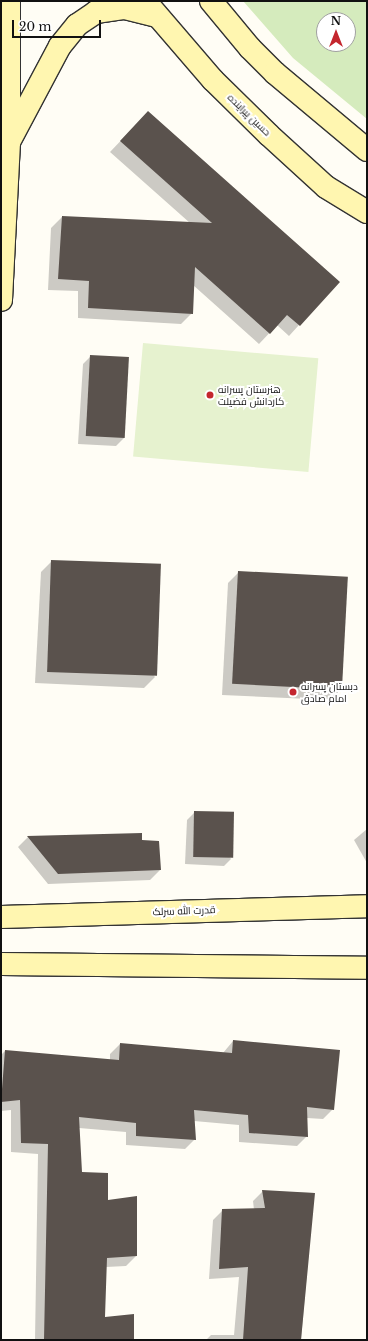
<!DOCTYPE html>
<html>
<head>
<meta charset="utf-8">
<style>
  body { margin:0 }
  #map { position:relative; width:368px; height:1341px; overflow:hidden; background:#fffdf5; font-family:"Libre Baskerville",Cairo,serif }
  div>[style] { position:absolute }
  .green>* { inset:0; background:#d5ebbd }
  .pitch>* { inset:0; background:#e6f2cf; transform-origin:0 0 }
  .shadow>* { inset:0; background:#0003 }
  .building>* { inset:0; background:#5a524d; transform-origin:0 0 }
  .roads { filter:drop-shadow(1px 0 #333) drop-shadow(-1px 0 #333) drop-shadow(0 1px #333) drop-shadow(0 -1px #333) }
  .secondary>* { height:22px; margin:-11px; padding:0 11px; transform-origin:11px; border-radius:11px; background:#fff6b0 }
  .dots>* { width:11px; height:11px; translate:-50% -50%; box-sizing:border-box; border:2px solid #fff; border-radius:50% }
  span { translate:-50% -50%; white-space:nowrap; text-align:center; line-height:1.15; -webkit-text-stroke:4px #fff; paint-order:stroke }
  .street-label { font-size:10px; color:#111 }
  .poi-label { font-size:10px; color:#111 }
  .left { translate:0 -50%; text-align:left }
  .frame { position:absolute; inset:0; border:2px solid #111; pointer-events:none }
  .north { position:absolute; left:316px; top:12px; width:40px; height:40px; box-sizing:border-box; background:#fff; border:1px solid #a0a0a0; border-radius:50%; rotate:0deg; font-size:11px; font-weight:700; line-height:16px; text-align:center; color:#111 }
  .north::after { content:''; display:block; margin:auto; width:14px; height:18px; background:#c4262e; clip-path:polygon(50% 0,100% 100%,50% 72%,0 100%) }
  .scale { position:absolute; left:12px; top:20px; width:89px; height:18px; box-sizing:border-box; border:2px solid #111; border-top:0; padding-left:5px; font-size:12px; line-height:14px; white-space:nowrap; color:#111; -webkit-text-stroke:3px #fff; paint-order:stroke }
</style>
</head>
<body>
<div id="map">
  <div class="green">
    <i style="clip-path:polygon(evenodd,243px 1px,367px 1px,367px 119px,293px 58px,243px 1px,324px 20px,348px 20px,348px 44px,324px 44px,324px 20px)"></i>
  </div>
  <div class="pitch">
    <i style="left:143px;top:343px;width:176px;height:114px;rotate:5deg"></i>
  </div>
  <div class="shadow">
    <i style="clip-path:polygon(148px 112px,338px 282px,289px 336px,277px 325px,259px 344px,193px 285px,192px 313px,181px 324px,78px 318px,78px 291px,48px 290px,51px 228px,62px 217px,190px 223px,110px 152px)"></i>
    <i style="clip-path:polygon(91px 356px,124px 438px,116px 446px,78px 444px,83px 364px)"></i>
    <i style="clip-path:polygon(52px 561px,155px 677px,144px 688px,35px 683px,41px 572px)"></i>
    <i style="clip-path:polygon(239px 572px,342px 689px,331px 700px,222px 695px,228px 583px)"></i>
    <i style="clip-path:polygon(195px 812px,231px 859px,224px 866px,185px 864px,187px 820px)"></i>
    <i style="clip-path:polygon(367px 829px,367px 863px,354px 840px)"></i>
    <i style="clip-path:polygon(141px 834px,140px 841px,160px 870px,150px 880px,48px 884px,18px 847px,28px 837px)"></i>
    <i style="clip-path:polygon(233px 1041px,333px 1109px,323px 1119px,307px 1118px,307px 1136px,297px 1146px,239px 1142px,239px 1125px,194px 1121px,195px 1139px,185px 1149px,126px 1145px,126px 1132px,79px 1128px,81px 1173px,107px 1201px,136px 1256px,126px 1266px,106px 1267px,104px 1318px,133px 1340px,35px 1340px,38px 1154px,11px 1152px,11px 1110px,1px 1111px,1px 1055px,5px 1051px,110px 1060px,110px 1054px,120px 1044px,223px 1053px)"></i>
    <i style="clip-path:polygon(263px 1191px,314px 1193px,301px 1340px,206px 1340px,211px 1335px,234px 1335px,239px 1277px,209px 1279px,213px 1220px,223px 1210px,254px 1210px,253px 1201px)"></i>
  </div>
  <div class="building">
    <i style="clip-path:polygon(148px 111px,340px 282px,300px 326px,287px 315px,270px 334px,195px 267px,193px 314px,88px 308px,89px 281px,58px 279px,62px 216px,212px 223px,120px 141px)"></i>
    <i style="left:90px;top:355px;width:39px;height:81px;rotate:3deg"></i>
    <i style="left:51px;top:560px;width:110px;height:112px;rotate:2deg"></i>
    <i style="left:238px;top:571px;width:110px;height:113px;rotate:3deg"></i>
    <i style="left:194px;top:811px;width:40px;height:46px;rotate:1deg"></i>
    <i style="clip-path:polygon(142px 833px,142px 840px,159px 841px,161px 870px,58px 874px,27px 836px)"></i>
    <i style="clip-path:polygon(233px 1040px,340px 1050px,334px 1110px,307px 1107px,308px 1137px,249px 1133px,248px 1115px,194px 1110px,196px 1140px,136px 1136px,136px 1123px,79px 1117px,82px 1172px,108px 1173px,108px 1200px,137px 1196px,137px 1256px,107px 1258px,105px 1317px,134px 1314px,134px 1340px,44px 1340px,48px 1144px,21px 1143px,20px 1100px,1px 1102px,5px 1050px,119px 1060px,120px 1043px,232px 1053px)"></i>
    <i style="clip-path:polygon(262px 1190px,315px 1193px,301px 1340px,243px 1340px,248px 1267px,219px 1269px,222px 1209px,265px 1208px)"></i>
  </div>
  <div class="roads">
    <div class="secondary">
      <i style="left:145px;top:1px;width:104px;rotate:49.3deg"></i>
      <i style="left:213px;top:80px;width:78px;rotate:44.5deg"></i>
      <i style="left:269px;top:135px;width:77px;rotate:42.4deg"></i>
      <i style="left:326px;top:187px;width:48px;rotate:31.4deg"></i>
      <i style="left:211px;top:1px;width:61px;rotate:50.3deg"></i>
      <i style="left:250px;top:48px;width:35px;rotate:45deg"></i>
      <i style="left:275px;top:73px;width:120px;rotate:39.9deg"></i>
      <i style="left:10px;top:140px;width:106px;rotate:-62deg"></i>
      <i style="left:60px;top:46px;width:27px;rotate:-51deg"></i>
      <i style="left:77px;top:25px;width:23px;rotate:-34deg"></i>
      <i style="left:96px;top:12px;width:29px;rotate:-8deg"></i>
      <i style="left:125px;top:8px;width:33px;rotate:14deg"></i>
      <i style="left:1px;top:300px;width:158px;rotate:-87.1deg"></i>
      <i style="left:9px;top:142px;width:141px;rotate:-90deg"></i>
      <i style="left:1px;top:917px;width:366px;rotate:-1.7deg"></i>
      <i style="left:1px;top:964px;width:366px;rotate:0.6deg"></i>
    </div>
  </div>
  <div class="dots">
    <i style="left:210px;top:395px;background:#c4262e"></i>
    <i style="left:293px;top:692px;background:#c4262e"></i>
  </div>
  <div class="street-label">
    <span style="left:249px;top:115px;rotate:44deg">حسین پیراینده</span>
    <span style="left:184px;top:911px;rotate:-2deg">قدرت الله سرلک</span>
  </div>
  <div class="poi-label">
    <span class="left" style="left:218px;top:395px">هنرستان پسرانه<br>کاردانش فضیلت</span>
    <span class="left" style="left:301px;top:692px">دبستان پسرانه<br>امام صادق</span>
  </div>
  <div class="frame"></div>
  <div class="north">N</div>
  <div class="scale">20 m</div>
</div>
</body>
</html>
